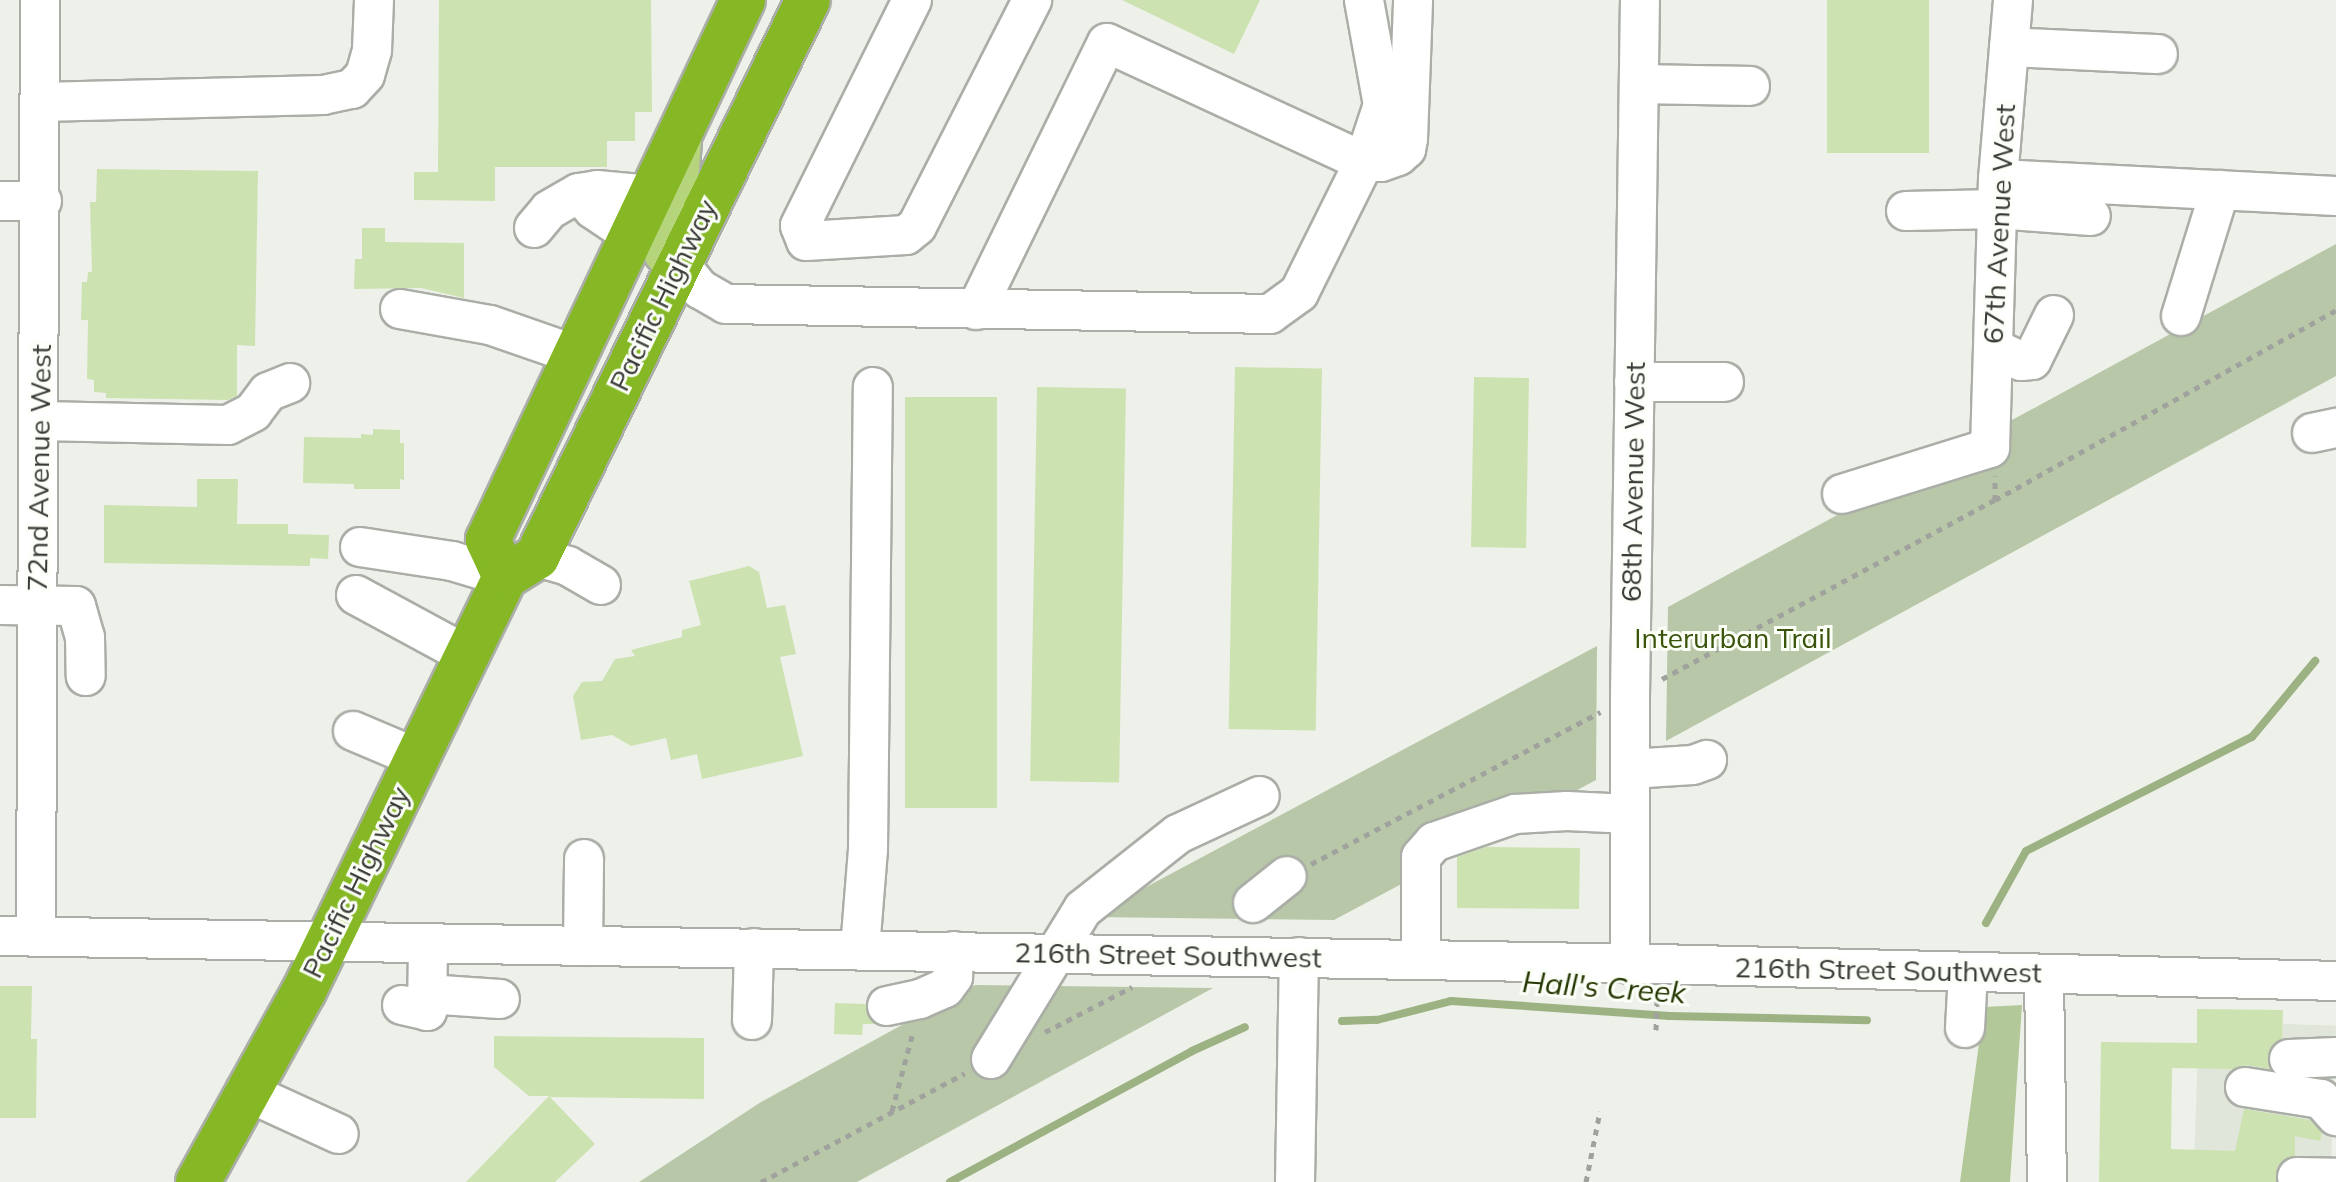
<!DOCTYPE html>
<html>
<head>
<meta charset="utf-8">
<style>
  body { margin:0 }
  #map { position:relative; width:2336px; height:1182px; overflow:hidden; background:#eef1ea; font-family:Mulish,sans-serif }
  div>[style] { position:absolute }
  .built>* { inset:0; background:#e0e6d9; transform-origin:0 0 }
  .green>* { inset:0; background:#b8c7a7 }
  .forest>* { inset:0; background:#b2c898 }
  .stream>* { height:8px; margin:-4px; padding:0 4px; transform-origin:4px; border-radius:4px; background:#9cb283 }
  .building>* { inset:0; background:#cce2b1; transform-origin:0 0 }
  .path>* { height:5px; margin-top:-2.5px; transform-origin:0; background:repeating-linear-gradient(90deg,#a0a39d 0 6px,transparent 0 12px) }
  .roads { filter:drop-shadow(2px 0 #aaaea6) drop-shadow(-2px 0 #aaaea6) drop-shadow(0 2px #aaaea6) drop-shadow(0 -2px #aaaea6) }
  .minor>* { height:38px; margin:-19px; padding:0 19px; transform-origin:19px; border-radius:19px; background:#fff }
  .major>* { height:44px; margin:-22px; padding:0 22px; transform-origin:22px; border-radius:22px; background:#b6d47c }
  .highway>* { height:44px; margin:-22px; padding:0 22px; transform-origin:22px; border-radius:22px; background:#85b824 }
  span { translate:-50% -50%; white-space:nowrap; text-align:center; line-height:1.15; -webkit-text-stroke:6px #fbfff7; paint-order:stroke }
  .street-label { font-size:28px; color:#393a37 }
  .park-label { font-size:28px; color:#3b540c }
  .water-label { font-size:30px; color:#243600; font-style:italic }
</style>
</head>
<body>
<div id="map">
  <div class="built">
    <i style="left:2199px;top:1021px;width:137px;height:161px;rotate:2deg"></i>
  </div>
  <div class="green">
    <i style="clip-path:polygon(2336px 244px,2336px 376px,1666px 741px,1668px 607px)"></i>
    <i style="clip-path:polygon(1597px 646px,1596px 780px,1334px 920px,1090px 917px)"></i>
    <i style="clip-path:polygon(975px 985px,1213px 988px,857px 1182px,639px 1182px,761px 1102px)"></i>
  </div>
  <div class="forest">
    <i style="clip-path:polygon(2022px 1005px,2010px 1182px,1960px 1182px,1984px 1007px)"></i>
  </div>
  <div class="stream">
    <i style="left:1986px;top:923px;width:82px;rotate:-60.9deg"></i>
    <i style="left:2026px;top:851px;width:253px;rotate:-26.8deg"></i>
    <i style="left:2252px;top:737px;width:99px;rotate:-50.3deg"></i>
    <i style="left:1342px;top:1021px;width:35px;rotate:-2deg"></i>
    <i style="left:1377px;top:1020px;width:76px;rotate:-14.4deg"></i>
    <i style="left:1451px;top:1001px;width:219px;rotate:3.9deg"></i>
    <i style="left:1669px;top:1016px;width:198px;rotate:1.2deg"></i>
    <i style="left:950px;top:1182px;width:275px;rotate:-28.4deg"></i>
    <i style="left:1192px;top:1051px;width:58px;rotate:-24.4deg"></i>
  </div>
  <div class="building">
    <i style="clip-path:polygon(439px 0,651px 0,652px 112px,635px 112px,635px 141px,607px 141px,607px 167px,495px 167px,495px 201px,414px 200px,414px 172px,438px 172px)"></i>
    <i style="clip-path:polygon(1122px 0,1260px 0,1234px 54px)"></i>
    <i style="left:1827px;top:0;width:102px;height:153px"></i>
    <i style="clip-path:polygon(97px 169px,258px 171px,255px 346px,237px 345px,237px 396px,228px 400px,106px 398px,106px 393px,94px 392px,94px 380px,87px 379px,88px 320px,81px 320px,82px 282px,87px 282px,88px 272px,92px 272px,90px 202px,96px 202px)"></i>
    <i style="clip-path:polygon(362px 228px,385px 228px,385px 242px,464px 243px,464px 298px,421px 288px,354px 289px,355px 259px,362px 259px)"></i>
    <i style="left:1235px;top:367px;width:87px;height:362px;rotate:1deg"></i>
    <i style="left:1474px;top:377px;width:55px;height:170px;rotate:1deg"></i>
    <i style="left:1037px;top:387px;width:89px;height:394px;rotate:1deg"></i>
    <i style="left:905px;top:397px;width:92px;height:411px"></i>
    <i style="clip-path:polygon(373px 429px,400px 430px,400px 443px,404px 443px,404px 480px,400px 479px,400px 489px,354px 489px,354px 484px,303px 483px,304px 437px,361px 438px,361px 434px,373px 435px)"></i>
    <i style="clip-path:polygon(197px 479px,238px 479px,237px 524px,288px 524px,288px 534px,329px 535px,328px 559px,310px 558px,310px 566px,104px 563px,104px 505px,197px 507px)"></i>
    <i style="clip-path:polygon(749px 566px,759px 572px,767px 608px,785px 605px,796px 654px,780px 657px,803px 756px,702px 779px,697px 754px,671px 760px,666px 738px,631px 746px,612px 735px,581px 740px,573px 696px,582px 682px,602px 681px,615px 659px,635px 656px,631px 650px,682px 637px,682px 630px,701px 625px,689px 581px)"></i>
    <i style="clip-path:polygon(1486px 847px,1580px 848px,1579px 909px,1457px 908px,1457px 857px)"></i>
    <i style="clip-path:polygon(0 986px,32px 986px,31px 1039px,37px 1039px,36px 1118px,0 1118px)"></i>
    <i style="clip-path:polygon(835px 1003px,866px 1004px,866px 1011px,875px 1024px,863px 1024px,862px 1035px,834px 1034px)"></i>
    <i style="clip-path:polygon(2197px 1009px,2283px 1010px,2282px 1039px,2269px 1050px,2270px 1069px,2248px 1065px,2233px 1069px,2172px 1068px,2171px 1149px,2235px 1151px,2244px 1109px,2310px 1120px,2322px 1132px,2320px 1141px,2295px 1136px,2295px 1156px,2279px 1165px,2276px 1182px,2099px 1182px,2101px 1042px,2197px 1043px)"></i>
    <i style="clip-path:polygon(494px 1036px,704px 1038px,704px 1099px,550px 1097px,595px 1144px,555px 1182px,466px 1182px,549px 1096px,529px 1096px,494px 1067px)"></i>
  </div>
  <div class="path">
    <i style="left:1995px;top:500px;width:24px;rotate:-90deg"></i>
    <i style="left:1662px;top:679px;width:378px;rotate:-28.3deg"></i>
    <i style="left:1995px;top:500px;width:390px;rotate:-29.1deg"></i>
    <i style="left:1311px;top:864px;width:327px;rotate:-27.7deg"></i>
    <i style="left:1656px;top:1030px;width:35px;rotate:-88deg"></i>
    <i style="left:1045px;top:1032px;width:98px;rotate:-27.3deg"></i>
    <i style="left:892px;top:1111px;width:82px;rotate:-75.1deg"></i>
    <i style="left:761px;top:1182px;width:231px;rotate:-28.1deg"></i>
    <i style="left:1586px;top:1182px;width:72px;rotate:-78.8deg"></i>
  </div>
  <div class="roads">
    <div class="minor">
      <i style="left:912px;top:0;width:252px;rotate:116.4deg"></i>
      <i style="left:800px;top:226px;width:16px;rotate:68deg"></i>
      <i style="left:806px;top:241px;width:100px;rotate:-3.4deg"></i>
      <i style="left:906px;top:235px;width:14px;rotate:-39deg"></i>
      <i style="left:917px;top:226px;width:254px;rotate:-63deg"></i>
      <i style="left:2009px;top:47px;width:149px;rotate:2.7deg"></i>
      <i style="left:1639px;top:84px;width:111px;rotate:1deg"></i>
      <i style="left:41px;top:102px;width:282px;rotate:-1.4deg"></i>
      <i style="left:323px;top:95px;width:30px;rotate:-12deg"></i>
      <i style="left:352px;top:89px;width:19px;rotate:-47deg"></i>
      <i style="left:365px;top:75px;width:26px;rotate:-74deg"></i>
      <i style="left:372px;top:50px;width:50px;rotate:-87.7deg"></i>
      <i style="left:1998px;top:179px;width:338px;rotate:2.9deg"></i>
      <i style="left:0;top:201px;width:42px"></i>
      <i style="left:1906px;top:211px;width:91px;rotate:-1.3deg"></i>
      <i style="left:1997px;top:209px;width:94px;rotate:4.3deg"></i>
      <i style="left:534px;top:228px;width:23px;rotate:-50deg"></i>
      <i style="left:549px;top:210px;width:34px;rotate:-30deg"></i>
      <i style="left:633px;top:236px;width:48px;rotate:-146deg"></i>
      <i style="left:593px;top:209px;width:21px;rotate:-131deg"></i>
      <i style="left:579px;top:193px;width:18px;rotate:-9deg"></i>
      <i style="left:597px;top:190px;width:54px;rotate:5.3deg"></i>
      <i style="left:678px;top:262px;width:35px;rotate:51deg"></i>
      <i style="left:700px;top:289px;width:30px;rotate:30deg"></i>
      <i style="left:726px;top:304px;width:544px;rotate:1.05deg"></i>
      <i style="left:1270px;top:314px;width:36px;rotate:-36deg"></i>
      <i style="left:1299px;top:293px;width:146px;rotate:-63.6deg"></i>
      <i style="left:1364px;top:162px;width:60px;rotate:-71.6deg"></i>
      <i style="left:1383px;top:105px;width:107px;rotate:-100.3deg"></i>
      <i style="left:400px;top:309px;width:91px;rotate:10.1deg"></i>
      <i style="left:490px;top:325px;width:91px;rotate:19.2deg"></i>
      <i style="left:976px;top:310px;width:297px;rotate:-63.9deg"></i>
      <i style="left:1107px;top:43px;width:283px;rotate:24.8deg"></i>
      <i style="left:1364px;top:162px;width:17px"></i>
      <i style="left:1381px;top:162px;width:18px;rotate:-19deg"></i>
      <i style="left:1398px;top:156px;width:11px;rotate:-41deg"></i>
      <i style="left:1406px;top:149px;width:10px;rotate:-79deg"></i>
      <i style="left:1408px;top:139px;width:139px;rotate:-87.9deg"></i>
      <i style="left:2181px;top:316px;width:132px;rotate:-72.8deg"></i>
      <i style="left:1993px;top:348px;width:31px;rotate:25deg"></i>
      <i style="left:2021px;top:361px;width:11px;rotate:-5deg"></i>
      <i style="left:2032px;top:360px;width:50px;rotate:-63.9deg"></i>
      <i style="left:1634px;top:382px;width:90px"></i>
      <i style="left:40px;top:421px;width:188px;rotate:1.2deg"></i>
      <i style="left:228px;top:425px;width:28px;rotate:-27deg"></i>
      <i style="left:253px;top:412px;width:25px;rotate:-53deg"></i>
      <i style="left:268px;top:392px;width:24px;rotate:-22deg"></i>
      <i style="left:2312px;top:433px;width:25px;rotate:-12deg"></i>
      <i style="left:1842px;top:494px;width:155px;rotate:-17.3deg"></i>
      <i style="left:1990px;top:448px;width:269px;rotate:-88.3deg"></i>
      <i style="left:1998px;top:179px;width:180px;rotate:-85.2deg"></i>
      <i style="left:360px;top:547px;width:93px;rotate:8.7deg"></i>
      <i style="left:452px;top:561px;width:55px;rotate:16.8deg"></i>
      <i style="left:537px;top:557px;width:32px;rotate:16deg"></i>
      <i style="left:568px;top:566px;width:38px;rotate:30deg"></i>
      <i style="left:356px;top:595px;width:126px;rotate:28.4deg"></i>
      <i style="left:0;top:605px;width:76px;rotate:0.8deg"></i>
      <i style="left:76px;top:606px;width:32px;rotate:74deg"></i>
      <i style="left:85px;top:637px;width:39px;rotate:89deg"></i>
      <i style="left:353px;top:731px;width:69px;rotate:22.9deg"></i>
      <i style="left:1630px;top:769px;width:63px;rotate:-3.6deg"></i>
      <i style="left:1693px;top:765px;width:15px;rotate:-20deg"></i>
      <i style="left:1253px;top:903px;width:43px;rotate:-38.5deg"></i>
      <i style="left:0;top:936px;width:1657px;rotate:0.97deg"></i>
      <i style="left:1657px;top:964px;width:679px;rotate:1.43deg"></i>
      <i style="left:36px;top:936px;width:936px;rotate:-89.76deg"></i>
      <i style="left:583px;top:946px;width:87px;rotate:-89.3deg"></i>
      <i style="left:860px;top:949px;width:99px;rotate:-85.4deg"></i>
      <i style="left:868px;top:850px;width:463px;rotate:-89.4deg"></i>
      <i style="left:1421px;top:960px;width:103px;rotate:-90deg"></i>
      <i style="left:1421px;top:857px;width:20px;rotate:-49deg"></i>
      <i style="left:1434px;top:842px;width:86px;rotate:-19.1deg"></i>
      <i style="left:1515px;top:814px;width:52px;rotate:-3.3deg"></i>
      <i style="left:1567px;top:811px;width:63px;rotate:2.7deg"></i>
      <i style="left:1630px;top:964px;width:268px;rotate:-90deg"></i>
      <i style="left:1630px;top:696px;width:696px;rotate:-89.18deg"></i>
      <i style="left:2044px;top:974px;width:208px;rotate:89.2deg"></i>
      <i style="left:427px;top:994px;width:73px;rotate:3.9deg"></i>
      <i style="left:402px;top:1005px;width:26px;rotate:13deg"></i>
      <i style="left:427px;top:1011px;width:66px;rotate:-89.1deg"></i>
      <i style="left:887px;top:1006px;width:34px;rotate:-12deg"></i>
      <i style="left:920px;top:999px;width:27px;rotate:-24deg"></i>
      <i style="left:945px;top:988px;width:14px;rotate:-54deg"></i>
      <i style="left:953px;top:977px;width:26px;rotate:-88deg"></i>
      <i style="left:752px;top:1020px;width:72px;rotate:-88.4deg"></i>
      <i style="left:1965px;top:1028px;width:56px;rotate:-86.9deg"></i>
      <i style="left:991px;top:1059px;width:176px;rotate:-58.5deg"></i>
      <i style="left:1083px;top:909px;width:121px;rotate:-38.3deg"></i>
      <i style="left:1178px;top:834px;width:90px;rotate:-24.9deg"></i>
      <i style="left:2289px;top:1059px;width:47px;rotate:-2.4deg"></i>
      <i style="left:2245px;top:1087px;width:77px;rotate:9deg"></i>
      <i style="left:2321px;top:1099px;width:23px;rotate:49deg"></i>
      <i style="left:245px;top:1091px;width:103px;rotate:24.6deg"></i>
      <i style="left:2297px;top:1177px;width:39px;rotate:1deg"></i>
      <i style="left:1295px;top:1182px;width:225px;rotate:-89deg"></i>
    </div>
    <div class="major">
      <i style="left:678px;top:262px;width:16px;rotate:-140deg"></i>
      <i style="left:666px;top:252px;width:13px;rotate:-103deg"></i>
      <i style="left:663px;top:239px;width:28px;rotate:-67deg"></i>
      <i style="left:674px;top:213px;width:74px;rotate:-86.1deg"></i>
    </div>
    <div class="highway">
      <i style="left:505px;top:577px;width:41px;rotate:-114.7deg"></i>
      <i style="left:488px;top:540px;width:597px;rotate:-64.72deg"></i>
      <i style="left:198px;top:1182px;width:218px;rotate:-61deg"></i>
      <i style="left:304px;top:991px;width:460px;rotate:-64.1deg"></i>
      <i style="left:505px;top:577px;width:38px;rotate:-32deg"></i>
      <i style="left:537px;top:557px;width:619px;rotate:-64.06deg"></i>
    </div>
  </div>
  <div class="street-label">
    <span style="left:1999px;top:224px;rotate:-87deg">67th Avenue West</span>
    <span style="left:663px;top:295px;rotate:-64deg">Pacific Highway</span>
    <span style="left:39px;top:468px;rotate:-89deg">72nd Avenue West</span>
    <span style="left:1633px;top:482px;rotate:-89deg">68th Avenue West</span>
    <span style="left:356px;top:882px;rotate:-64deg">Pacific Highway</span>
    <span style="left:1168px;top:955px;rotate:1deg">216th Street Southwest</span>
    <span style="left:1888px;top:970px;rotate:1deg">216th Street Southwest</span>
  </div>
  <div class="park-label">
    <span style="left:1733px;top:638px">Interurban Trail</span>
  </div>
  <div class="water-label">
    <span style="left:1604px;top:987px;rotate:4deg">Hall's Creek</span>
  </div>
</div>
</body>
</html>
